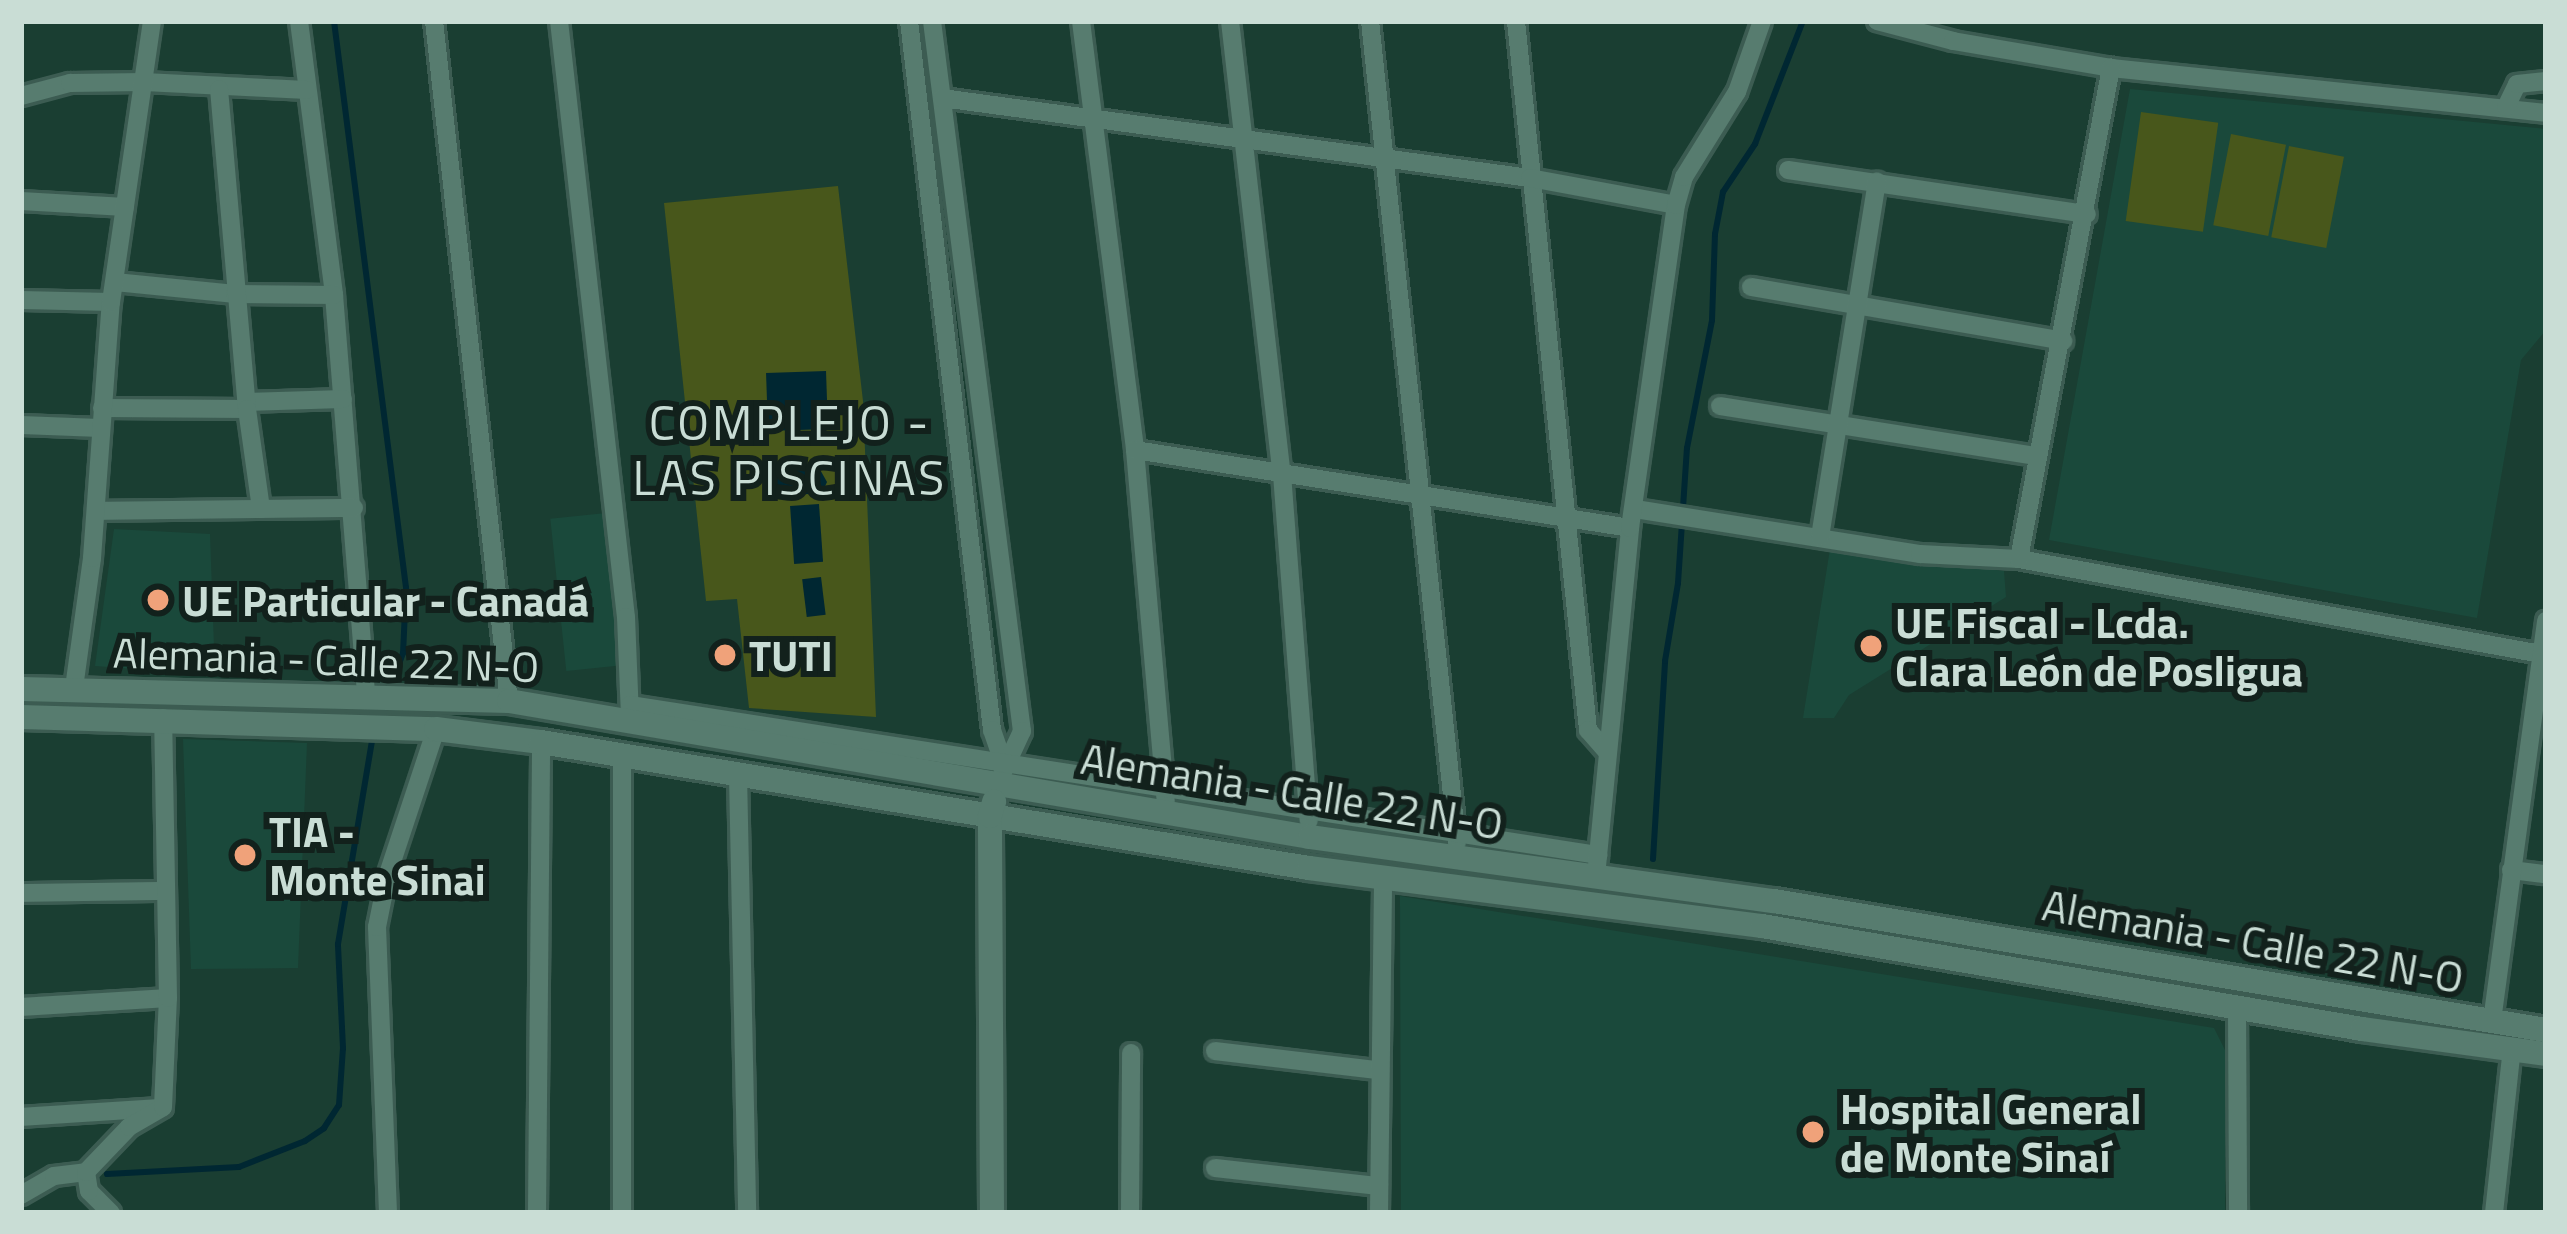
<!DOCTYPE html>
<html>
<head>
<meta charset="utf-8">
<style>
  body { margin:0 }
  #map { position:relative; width:2567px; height:1234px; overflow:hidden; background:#1a3e32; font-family:"Titillium Web",sans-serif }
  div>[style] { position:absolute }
  .built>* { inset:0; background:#1a493b; transform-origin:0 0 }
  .green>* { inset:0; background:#48571b; transform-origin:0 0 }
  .water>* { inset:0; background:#002732; transform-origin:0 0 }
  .stream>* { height:6px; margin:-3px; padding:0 3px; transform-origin:3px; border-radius:3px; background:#002732 }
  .roads { filter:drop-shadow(3px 0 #3c5c52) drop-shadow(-3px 0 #3c5c52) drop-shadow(0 3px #3c5c52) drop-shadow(0 -3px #3c5c52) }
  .minor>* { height:18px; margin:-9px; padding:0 9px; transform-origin:9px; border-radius:9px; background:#577c6f }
  .tertiary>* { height:24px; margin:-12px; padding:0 12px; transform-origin:12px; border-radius:12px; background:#577c6f }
  .dots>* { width:33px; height:33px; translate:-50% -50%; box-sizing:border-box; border:6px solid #12211c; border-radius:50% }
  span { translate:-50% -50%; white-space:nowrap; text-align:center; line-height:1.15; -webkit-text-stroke:12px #12211c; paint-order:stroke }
  .poi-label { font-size:42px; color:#c9ddd5; font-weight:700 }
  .left { translate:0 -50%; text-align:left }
  .street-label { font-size:42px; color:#c9ddd5 }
  .quarter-label { font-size:48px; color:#c9ddd5; letter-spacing:3px }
  .frame { position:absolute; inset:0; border:24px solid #c9ddd5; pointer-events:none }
</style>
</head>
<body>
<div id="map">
  <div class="built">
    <i style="clip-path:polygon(2130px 89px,2546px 129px,2546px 330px,2521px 360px,2477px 618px,2049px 540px)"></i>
    <i style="left:606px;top:513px;width:153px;height:56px;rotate:84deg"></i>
    <i style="clip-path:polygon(114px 529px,210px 534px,215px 675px,95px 666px)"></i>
    <i style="clip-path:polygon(1830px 549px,2004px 571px,2006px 597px,1849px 695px,1834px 718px,1803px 718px)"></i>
    <i style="clip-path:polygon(183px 739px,307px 743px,298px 968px,191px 969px)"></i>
    <i style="clip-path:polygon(1400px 896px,2214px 1028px,2226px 1052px,2225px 1213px,1401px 1213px)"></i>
  </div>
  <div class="green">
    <i style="left:2141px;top:112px;width:78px;height:110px;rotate:8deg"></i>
    <i style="left:2231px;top:134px;width:56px;height:93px;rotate:11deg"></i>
    <i style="left:2289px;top:146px;width:56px;height:93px;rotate:11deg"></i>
    <i style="clip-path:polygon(838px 186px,863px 401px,876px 717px,749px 708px,737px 599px,706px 601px,664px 203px)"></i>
  </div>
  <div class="water">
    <i style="left:826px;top:371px;width:58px;height:60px;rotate:88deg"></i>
    <i style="clip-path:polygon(818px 466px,827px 482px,822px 493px,780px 496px,770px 488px,776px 469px)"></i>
    <i style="left:819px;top:504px;width:58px;height:29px;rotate:86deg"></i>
    <i style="left:821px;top:577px;width:38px;height:19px;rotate:83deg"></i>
  </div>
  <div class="stream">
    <i style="left:334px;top:21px;width:572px;rotate:82.76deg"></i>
    <i style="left:406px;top:588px;width:65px;rotate:92.6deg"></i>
    <i style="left:403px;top:653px;width:38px;rotate:110deg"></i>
    <i style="left:1653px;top:859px;width:198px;rotate:-86.5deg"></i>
    <i style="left:1665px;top:661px;width:79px;rotate:-80.5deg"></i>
    <i style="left:1678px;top:583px;width:135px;rotate:-86.2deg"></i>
    <i style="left:1687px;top:448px;width:130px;rotate:-78.9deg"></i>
    <i style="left:1712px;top:320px;width:86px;rotate:-88deg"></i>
    <i style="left:1715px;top:234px;width:43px;rotate:-79.2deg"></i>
    <i style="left:1723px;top:192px;width:58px;rotate:-56.3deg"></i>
    <i style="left:1755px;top:144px;width:132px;rotate:-68.7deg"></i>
    <i style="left:107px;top:1174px;width:132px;rotate:-3deg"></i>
    <i style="left:239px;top:1167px;width:71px;rotate:-21.5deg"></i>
    <i style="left:305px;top:1141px;width:23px;rotate:-34deg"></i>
    <i style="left:324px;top:1128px;width:27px;rotate:-57deg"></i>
    <i style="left:339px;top:1105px;width:57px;rotate:-86deg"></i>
    <i style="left:343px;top:1048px;width:104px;rotate:-92.8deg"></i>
    <i style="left:338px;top:944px;width:212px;rotate:-80.5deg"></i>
  </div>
  <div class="roads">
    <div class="minor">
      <i style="left:299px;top:21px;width:276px;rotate:82.7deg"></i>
      <i style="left:334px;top:295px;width:401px;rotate:85.4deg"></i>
      <i style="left:434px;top:21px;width:684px;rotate:83.71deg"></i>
      <i style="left:559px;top:21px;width:600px;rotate:83.59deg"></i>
      <i style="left:626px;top:617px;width:100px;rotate:87.7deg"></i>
      <i style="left:909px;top:21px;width:714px;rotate:83.32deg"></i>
      <i style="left:992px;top:730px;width:37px;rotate:71deg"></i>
      <i style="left:932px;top:21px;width:716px;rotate:82.78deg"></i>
      <i style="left:1022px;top:731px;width:47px;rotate:114.9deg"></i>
      <i style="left:1081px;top:21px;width:432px;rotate:82.8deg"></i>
      <i style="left:1135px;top:450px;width:353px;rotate:85deg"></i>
      <i style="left:1230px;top:21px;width:456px;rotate:83.5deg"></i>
      <i style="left:1282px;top:474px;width:348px;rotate:85.6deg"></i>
      <i style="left:1370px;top:21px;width:826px;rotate:83.95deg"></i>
      <i style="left:1516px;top:21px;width:713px;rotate:84.2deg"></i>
      <i style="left:1588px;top:730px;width:28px;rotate:49deg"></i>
      <i style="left:1877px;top:21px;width:79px;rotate:14.7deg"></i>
      <i style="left:1953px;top:41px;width:160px;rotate:9.7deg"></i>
      <i style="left:2111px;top:68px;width:437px;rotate:5.9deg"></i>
      <i style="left:21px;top:96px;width:51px;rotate:-14.9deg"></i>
      <i style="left:70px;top:83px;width:74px;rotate:-0.8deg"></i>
      <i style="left:144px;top:82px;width:163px;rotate:2.8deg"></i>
      <i style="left:942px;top:98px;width:593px;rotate:7.75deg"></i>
      <i style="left:1530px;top:178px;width:148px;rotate:10.5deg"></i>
      <i style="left:2506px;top:107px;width:25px;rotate:-64deg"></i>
      <i style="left:2517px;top:84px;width:29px;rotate:-6deg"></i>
      <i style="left:1788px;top:170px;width:302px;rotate:8.4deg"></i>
      <i style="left:21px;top:201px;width:104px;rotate:3.3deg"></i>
      <i style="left:115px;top:282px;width:121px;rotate:5.7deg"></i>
      <i style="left:235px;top:294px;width:99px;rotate:0.6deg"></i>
      <i style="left:1751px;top:287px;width:317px;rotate:9.8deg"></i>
      <i style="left:21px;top:300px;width:90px;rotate:1.3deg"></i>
      <i style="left:246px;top:402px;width:97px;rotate:-1.8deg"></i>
      <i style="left:1720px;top:406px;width:321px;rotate:9deg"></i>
      <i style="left:102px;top:408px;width:145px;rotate:0.4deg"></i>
      <i style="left:247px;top:409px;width:321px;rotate:-95deg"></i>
      <i style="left:247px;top:409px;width:101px;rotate:82deg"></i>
      <i style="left:21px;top:425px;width:79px;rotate:2.2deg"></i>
      <i style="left:1135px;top:450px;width:501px;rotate:8.95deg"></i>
      <i style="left:1635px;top:509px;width:289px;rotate:9deg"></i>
      <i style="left:1920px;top:554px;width:99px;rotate:2.9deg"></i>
      <i style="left:2019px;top:559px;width:531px;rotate:10.31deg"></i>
      <i style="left:96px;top:511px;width:258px;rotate:-0.7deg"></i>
      <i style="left:1820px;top:537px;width:360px;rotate:-80.9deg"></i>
      <i style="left:2019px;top:559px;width:500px;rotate:-79.4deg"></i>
      <i style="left:74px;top:688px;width:131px;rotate:-82.1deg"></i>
      <i style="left:92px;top:558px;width:257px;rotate:-85.8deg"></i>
      <i style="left:111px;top:302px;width:284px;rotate:-81.7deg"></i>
      <i style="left:630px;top:705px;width:980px;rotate:8.81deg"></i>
      <i style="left:738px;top:775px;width:438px;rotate:88.8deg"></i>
      <i style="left:1597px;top:866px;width:340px;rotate:-84.4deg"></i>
      <i style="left:1630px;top:528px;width:326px;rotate:-81.9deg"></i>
      <i style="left:1676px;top:205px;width:29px;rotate:-74deg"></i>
      <i style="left:1684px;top:177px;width:100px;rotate:-58.1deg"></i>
      <i style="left:1737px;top:92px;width:75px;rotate:-70.6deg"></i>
      <i style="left:2511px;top:870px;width:35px;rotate:7deg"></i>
      <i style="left:21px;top:893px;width:144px;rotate:-0.8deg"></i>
      <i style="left:21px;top:1007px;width:147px;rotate:-3.5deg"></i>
      <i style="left:2237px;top:1007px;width:206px;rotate:89.7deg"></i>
      <i style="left:2492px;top:1021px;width:404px;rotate:-82.3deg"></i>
      <i style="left:1215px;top:1051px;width:163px;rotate:6.7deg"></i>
      <i style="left:21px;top:1117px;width:138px;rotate:-3.7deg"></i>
      <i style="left:1215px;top:1168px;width:165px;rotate:6.3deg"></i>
      <i style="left:21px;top:1195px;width:38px;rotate:-30deg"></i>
      <i style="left:54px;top:1176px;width:32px;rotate:-7deg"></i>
      <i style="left:111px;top:1213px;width:31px;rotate:-135deg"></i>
      <i style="left:89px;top:1191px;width:19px;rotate:-99deg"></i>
      <i style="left:86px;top:1172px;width:62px;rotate:-46.3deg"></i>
      <i style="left:129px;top:1127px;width:39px;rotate:-30deg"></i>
      <i style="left:163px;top:1107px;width:109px;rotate:-87.4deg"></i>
      <i style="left:168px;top:998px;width:280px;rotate:-91deg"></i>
      <i style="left:388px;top:1213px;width:286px;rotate:-92.2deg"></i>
      <i style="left:377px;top:927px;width:51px;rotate:-78.7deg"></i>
      <i style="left:387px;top:877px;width:156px;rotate:-71.7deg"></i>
      <i style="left:537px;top:1213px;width:471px;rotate:-89.5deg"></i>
      <i style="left:622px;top:1213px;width:458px;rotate:-90deg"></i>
      <i style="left:1130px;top:1213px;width:160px;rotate:-89.6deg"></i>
      <i style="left:1379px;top:1213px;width:335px;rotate:-89.3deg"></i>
      <i style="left:2494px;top:1213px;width:166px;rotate:-83.8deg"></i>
    </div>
    <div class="tertiary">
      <i style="left:21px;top:689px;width:488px;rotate:1.4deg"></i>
      <i style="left:509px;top:701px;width:812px;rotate:9.64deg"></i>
      <i style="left:1310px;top:837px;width:468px;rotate:7.9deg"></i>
      <i style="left:1774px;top:901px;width:783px;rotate:9.49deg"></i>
      <i style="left:21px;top:717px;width:415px;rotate:1.7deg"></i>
      <i style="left:436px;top:729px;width:106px;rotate:7.1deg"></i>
      <i style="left:541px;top:742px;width:778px;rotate:9.32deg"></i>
      <i style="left:1309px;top:868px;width:457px;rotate:7.3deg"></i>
      <i style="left:1762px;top:926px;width:609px;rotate:9.74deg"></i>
      <i style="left:2362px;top:1029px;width:186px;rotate:7.7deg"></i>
      <i style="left:992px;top:1213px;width:397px;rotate:-90.3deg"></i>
      <i style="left:990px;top:816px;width:15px;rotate:-74deg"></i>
    </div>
  </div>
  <div class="dots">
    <i style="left:158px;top:600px;background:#f0a27a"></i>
    <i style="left:1871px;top:646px;background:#f0a27a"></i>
    <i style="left:725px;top:655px;background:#f0a27a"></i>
    <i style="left:245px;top:855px;background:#f0a27a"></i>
    <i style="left:1813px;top:1132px;background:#f0a27a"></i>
  </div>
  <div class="poi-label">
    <span class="left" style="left:182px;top:600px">UE Particular - Canadá</span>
    <span class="left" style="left:1895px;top:646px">UE Fiscal - Lcda.<br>Clara León de Posligua</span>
    <span class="left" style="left:749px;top:655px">TUTI</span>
    <span class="left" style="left:269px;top:855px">TIA -<br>Monte Sinai</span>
    <span class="left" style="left:1840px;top:1132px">Hospital General<br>de Monte Sinaí</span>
  </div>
  <div class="street-label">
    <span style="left:326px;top:659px;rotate:2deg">Alemania - Calle 22 N-O</span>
    <span style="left:1292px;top:791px;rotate:9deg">Alemania - Calle 22 N-O</span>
    <span style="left:2253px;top:941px;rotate:10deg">Alemania - Calle 22 N-O</span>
  </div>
  <div class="quarter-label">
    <span style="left:790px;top:450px">COMPLEJO -<br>LAS PISCINAS</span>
  </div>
  <div class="frame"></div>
</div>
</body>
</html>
